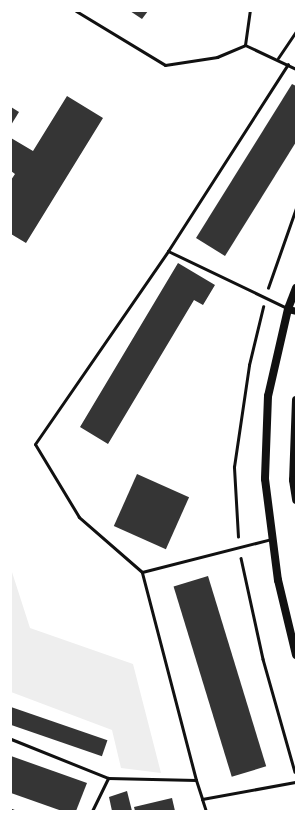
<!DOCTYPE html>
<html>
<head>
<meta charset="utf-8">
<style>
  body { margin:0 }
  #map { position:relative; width:307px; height:822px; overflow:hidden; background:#fff; font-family:"Crimson Pro",serif }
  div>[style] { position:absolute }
  .green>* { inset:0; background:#eee }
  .building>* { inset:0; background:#353535; transform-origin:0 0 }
  .path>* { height:2.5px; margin:-1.25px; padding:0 1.25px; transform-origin:1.25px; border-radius:1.25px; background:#111 }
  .service>* { height:3px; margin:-1.5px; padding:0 1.5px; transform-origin:1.5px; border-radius:1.5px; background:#111 }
  .tertiary>* { height:7px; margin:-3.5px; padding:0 3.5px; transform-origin:3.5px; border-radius:3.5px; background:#111 }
  .secondary>* { height:8px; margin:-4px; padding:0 4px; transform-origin:4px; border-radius:4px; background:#111 }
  span { translate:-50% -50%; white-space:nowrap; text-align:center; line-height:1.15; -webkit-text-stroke:3px #fff; paint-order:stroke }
  .frame { position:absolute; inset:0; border:12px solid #fff; pointer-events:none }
</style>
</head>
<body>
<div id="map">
  <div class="green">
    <i style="clip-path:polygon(11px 569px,30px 628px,133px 664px,161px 773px,121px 768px,112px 730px,11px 692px)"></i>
  </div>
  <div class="building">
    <i style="clip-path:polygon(130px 11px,148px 11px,142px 19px)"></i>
    <i style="clip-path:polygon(292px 84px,296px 86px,296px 142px,225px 256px,196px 238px)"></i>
    <i style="clip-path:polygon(67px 96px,103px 118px,26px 243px,11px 234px,11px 180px,15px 174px,11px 171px,11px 138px,33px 151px)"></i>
    <i style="clip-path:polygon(11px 107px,19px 112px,11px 125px)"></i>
    <i style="clip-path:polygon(178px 263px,215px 285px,203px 305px,194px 300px,108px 444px,80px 427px)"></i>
    <i style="left:137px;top:474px;width:57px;height:57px;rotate:24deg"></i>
    <i style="left:208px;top:576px;width:199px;height:36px;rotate:73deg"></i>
    <i style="left:11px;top:707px;width:102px;height:17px;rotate:19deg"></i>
    <i style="clip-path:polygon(11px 756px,87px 783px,76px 811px,62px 811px,11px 793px)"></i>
    <i style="clip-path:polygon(127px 791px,132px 811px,112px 811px,109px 797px)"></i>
    <i style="clip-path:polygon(172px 798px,175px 811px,135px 811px,134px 807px)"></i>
  </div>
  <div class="path">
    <i style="left:268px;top:288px;width:85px;rotate:-70.7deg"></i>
    <i style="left:238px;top:537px;width:70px;rotate:-93.3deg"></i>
    <i style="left:234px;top:467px;width:103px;rotate:-81.6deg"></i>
    <i style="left:249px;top:365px;width:60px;rotate:-76.4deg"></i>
    <i style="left:241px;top:558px;width:103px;rotate:77.7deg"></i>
    <i style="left:263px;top:659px;width:117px;rotate:74.2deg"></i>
  </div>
  <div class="service">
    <i style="left:76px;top:11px;width:104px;rotate:31.2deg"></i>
    <i style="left:165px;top:65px;width:53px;rotate:-8.7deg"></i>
    <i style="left:217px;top:57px;width:30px;rotate:-23deg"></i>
    <i style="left:245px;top:45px;width:34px;rotate:-82deg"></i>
    <i style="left:245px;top:45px;width:56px;rotate:25.2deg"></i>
    <i style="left:278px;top:58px;width:32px;rotate:-56deg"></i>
    <i style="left:168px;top:251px;width:132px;rotate:25.6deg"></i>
    <i style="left:142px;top:572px;width:133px;rotate:-14.3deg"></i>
    <i style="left:11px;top:739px;width:105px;rotate:21.9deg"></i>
    <i style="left:108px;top:778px;width:88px;rotate:1.3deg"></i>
    <i style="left:196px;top:780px;width:20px;rotate:72deg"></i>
    <i style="left:202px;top:799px;width:96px;rotate:-10.3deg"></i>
    <i style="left:196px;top:780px;width:215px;rotate:-104.6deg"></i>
    <i style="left:142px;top:572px;width:84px;rotate:-138.9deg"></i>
    <i style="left:79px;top:517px;width:85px;rotate:-121.1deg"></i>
    <i style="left:35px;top:444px;width:234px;rotate:-55.4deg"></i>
    <i style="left:168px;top:251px;width:222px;rotate:-57.3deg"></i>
    <i style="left:202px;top:799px;width:13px;rotate:72deg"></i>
    <i style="left:11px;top:810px;width:3px;rotate:18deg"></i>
    <i style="left:92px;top:811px;width:37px;rotate:-64deg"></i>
  </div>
  <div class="tertiary">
    <i style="left:288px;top:309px;width:8px;rotate:14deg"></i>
  </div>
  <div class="secondary">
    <i style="left:296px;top:288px;width:22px;rotate:111deg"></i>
    <i style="left:288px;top:309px;width:89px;rotate:102.9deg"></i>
    <i style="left:268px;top:396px;width:83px;rotate:92.1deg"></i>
    <i style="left:265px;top:479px;width:102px;rotate:82.7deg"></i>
    <i style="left:278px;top:580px;width:77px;rotate:76.5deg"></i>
    <i style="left:296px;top:400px;width:80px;rotate:92.1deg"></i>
    <i style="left:293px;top:480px;width:20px;rotate:81deg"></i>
  </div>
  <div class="frame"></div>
</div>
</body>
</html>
